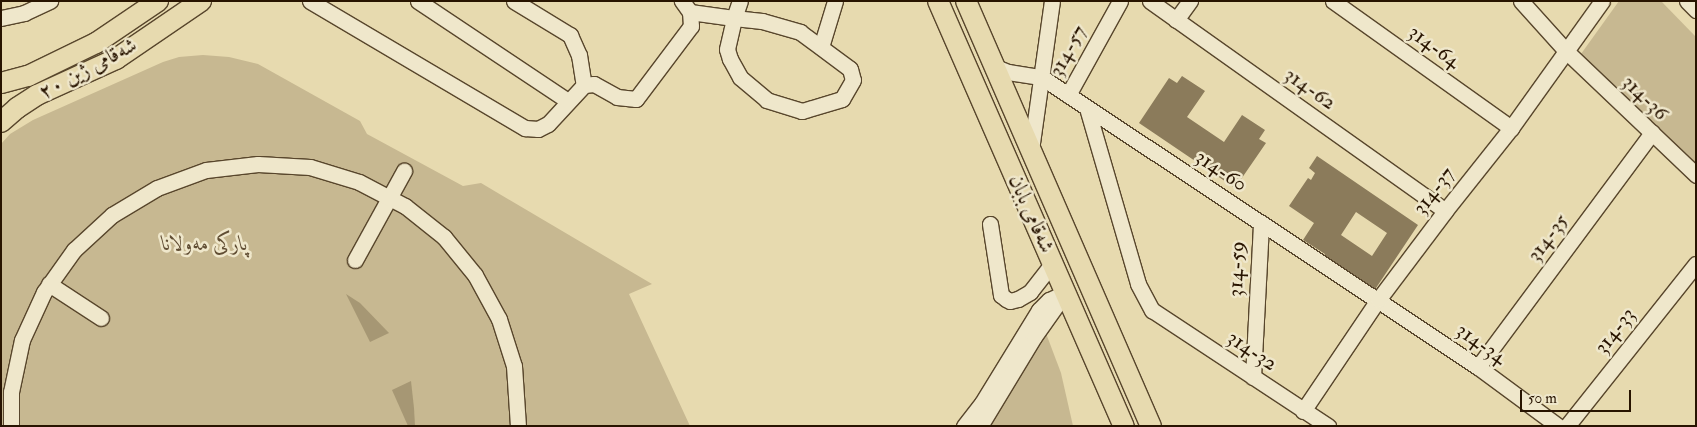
<!DOCTYPE html>
<html>
<head>
<meta charset="utf-8">
<style>
  body { margin:0 }
  #map { position:relative; width:1697px; height:427px; overflow:hidden; background:#e7daaf; font-family:"IM FELL Double Pica",Amiri,serif }
  div>[style] { position:absolute }
  .green>* { inset:0; background:#c7b891 }
  .water>* { inset:0; background:#a69774 }
  .building>* { inset:0; background:#8b7b5b }
  .roads { filter:drop-shadow(1px 0 #58462c) drop-shadow(-1px 0 #58462c) drop-shadow(0 1px #58462c) drop-shadow(0 -1px #58462c) }
  .minor>* { height:15px; margin:-7.5px; padding:0 7.5px; transform-origin:7.5px; border-radius:7.5px; background:#efe7cb }
  .major>* { height:20px; margin:-10px; padding:0 10px; transform-origin:10px; border-radius:10px; background:#e7daaf }
  span { translate:-50% -50%; white-space:nowrap; text-align:center; line-height:1.15; -webkit-text-stroke:5px #efe7cb; paint-order:stroke }
  .street-label { font-size:21px; color:#281400 }
  .park-label { font-size:21px; color:#604d33; font-style:italic }
  .frame { position:absolute; inset:0; border:2px solid #281400; pointer-events:none }
  .scale { position:absolute; left:1520px; top:390px; width:111px; height:22px; box-sizing:border-box; border:2px solid #281400; border-top:0; padding-left:6px; font-size:15px; line-height:18px; white-space:nowrap; color:#281400; -webkit-text-stroke:4px #efe7cb; paint-order:stroke }
</style>
</head>
<body>
<div id="map">
  <div class="green">
    <i style="clip-path:polygon(1619px 1px,1661px 1px,1696px 37px,1696px 163px,1581px 54px)"></i>
    <i style="clip-path:polygon(203px 55px,229px 57px,258px 64px,360px 121px,367px 134px,463px 186px,481px 183px,652px 284px,629px 294px,690px 426px,1px 426px,1px 144px,10px 134px,33px 120px,163px 62px,179px 57px)"></i>
    <i style="clip-path:polygon(1044px 328px,1061px 373px,1073px 426px,986px 426px)"></i>
  </div>
  <div class="water">
    <i style="clip-path:polygon(346px 294px,360px 303px,389px 333px,370px 342px)"></i>
    <i style="clip-path:polygon(411px 381px,414px 408px,415px 426px,408px 426px,392px 390px)"></i>
  </div>
  <div class="building">
    <i style="clip-path:polygon(1182px 76px,1205px 91px,1187px 117px,1224px 142px,1242px 115px,1265px 130px,1259px 139px,1266px 143px,1235px 188px,1139px 123px,1169px 78px,1177px 83px)"></i>
    <i style="clip-path:polygon(evenodd,1317px 156px,1418px 225px,1374px 291px,1323px 257px,1325px 254px,1303px 240px,1314px 223px,1289px 206px,1308px 178px,1311px 180px,1315px 173px,1309px 168px,1317px 156px,1356px 212px,1387px 233px,1372px 256px,1341px 235px,1356px 212px)"></i>
  </div>
  <div class="roads">
    <div class="minor">
      <i style="left:310px;top:1px;width:250px;rotate:30.6deg"></i>
      <i style="left:525px;top:128px;width:13px;rotate:4deg"></i>
      <i style="left:538px;top:129px;width:11px;rotate:-27deg"></i>
      <i style="left:548px;top:124px;width:53px;rotate:-47.3deg"></i>
      <i style="left:584px;top:85px;width:10px;rotate:-6deg"></i>
      <i style="left:594px;top:84px;width:26px;rotate:29deg"></i>
      <i style="left:617px;top:97px;width:19px;rotate:6deg"></i>
      <i style="left:636px;top:99px;width:91px;rotate:-53deg"></i>
      <i style="left:691px;top:26px;width:14px;rotate:-94deg"></i>
      <i style="left:690px;top:12px;width:14px;rotate:-126deg"></i>
      <i style="left:418px;top:1px;width:180px;rotate:33.7deg"></i>
      <i style="left:514px;top:1px;width:66px;rotate:31.3deg"></i>
      <i style="left:570px;top:35px;width:22px;rotate:66deg"></i>
      <i style="left:579px;top:55px;width:30px;rotate:81deg"></i>
      <i style="left:1150px;top:1px;width:362px;rotate:35.4deg"></i>
      <i style="left:1333px;top:1px;width:219px;rotate:35.5deg"></i>
      <i style="left:1521px;top:1px;width:67px;rotate:48deg"></i>
      <i style="left:1566px;top:51px;width:180px;rotate:43.6deg"></i>
      <i style="left:1687px;top:1px;width:13px;rotate:45deg"></i>
      <i style="left:690px;top:12px;width:44px;rotate:7.8deg"></i>
      <i style="left:734px;top:18px;width:28px;rotate:6deg"></i>
      <i style="left:762px;top:21px;width:40px;rotate:16deg"></i>
      <i style="left:800px;top:32px;width:62px;rotate:36.5deg"></i>
      <i style="left:850px;top:69px;width:11px;rotate:75deg"></i>
      <i style="left:853px;top:80px;width:22px;rotate:120deg"></i>
      <i style="left:842px;top:99px;width:42px;rotate:163.3deg"></i>
      <i style="left:802px;top:111px;width:37px;rotate:-163deg"></i>
      <i style="left:767px;top:100px;width:35px;rotate:-140deg"></i>
      <i style="left:740px;top:77px;width:21px;rotate:-119deg"></i>
      <i style="left:730px;top:59px;width:10px;rotate:-107deg"></i>
      <i style="left:727px;top:49px;width:32px;rotate:-77deg"></i>
      <i style="left:734px;top:18px;width:18px;rotate:-71deg"></i>
      <i style="left:1px;top:18px;width:24px;rotate:-12deg"></i>
      <i style="left:24px;top:13px;width:29px;rotate:-25deg"></i>
      <i style="left:1176px;top:20px;width:24px;rotate:-54deg"></i>
      <i style="left:821px;top:47px;width:48px;rotate:-73.1deg"></i>
      <i style="left:993px;top:66px;width:16px;rotate:22deg"></i>
      <i style="left:1008px;top:72px;width:33px;rotate:9deg"></i>
      <i style="left:1041px;top:77px;width:524px;rotate:33.57deg"></i>
      <i style="left:1478px;top:367px;width:99px;rotate:36.4deg"></i>
      <i style="left:1068px;top:95px;width:107px;rotate:-61deg"></i>
      <i style="left:1087px;top:108px;width:183px;rotate:73.8deg"></i>
      <i style="left:1138px;top:284px;width:30px;rotate:62deg"></i>
      <i style="left:1152px;top:310px;width:211px;rotate:33.4deg"></i>
      <i style="left:1031px;top:150px;width:150px;rotate:-82deg"></i>
      <i style="left:990px;top:224px;width:72px;rotate:81.2deg"></i>
      <i style="left:1001px;top:295px;width:6px;rotate:39deg"></i>
      <i style="left:1006px;top:299px;width:4px;rotate:27deg"></i>
      <i style="left:1010px;top:301px;width:8px;rotate:-14deg"></i>
      <i style="left:1018px;top:299px;width:14px;rotate:-30deg"></i>
      <i style="left:1030px;top:292px;width:37px;rotate:-52deg"></i>
      <i style="left:355px;top:260px;width:102px;rotate:-61.2deg"></i>
      <i style="left:49px;top:284px;width:62px;rotate:33.2deg"></i>
      <i style="left:1478px;top:367px;width:292px;rotate:-53.4deg"></i>
      <i style="left:1253px;top:377px;width:154px;rotate:-87deg"></i>
      <i style="left:1303px;top:411px;width:134px;rotate:-56deg"></i>
      <i style="left:1378px;top:300px;width:111px;rotate:-53deg"></i>
      <i style="left:1445px;top:211px;width:106px;rotate:-51.5deg"></i>
      <i style="left:1511px;top:128px;width:156px;rotate:-54.4deg"></i>
      <i style="left:11px;top:426px;width:34px;rotate:-90deg"></i>
      <i style="left:11px;top:392px;width:53px;rotate:-78.1deg"></i>
      <i style="left:22px;top:340px;width:53px;rotate:-65.4deg"></i>
      <i style="left:44px;top:292px;width:52px;rotate:-54.5deg"></i>
      <i style="left:74px;top:250px;width:52px;rotate:-42.6deg"></i>
      <i style="left:112px;top:215px;width:52px;rotate:-31deg"></i>
      <i style="left:157px;top:188px;width:52px;rotate:-20.2deg"></i>
      <i style="left:206px;top:170px;width:52px;rotate:-6.6deg"></i>
      <i style="left:258px;top:164px;width:52px;rotate:3.3deg"></i>
      <i style="left:310px;top:167px;width:51px;rotate:17deg"></i>
      <i style="left:359px;top:182px;width:52px;rotate:27.6deg"></i>
      <i style="left:405px;top:206px;width:50px;rotate:38.5deg"></i>
      <i style="left:444px;top:237px;width:49px;rotate:50.8deg"></i>
      <i style="left:475px;top:275px;width:50px;rotate:61.4deg"></i>
      <i style="left:499px;top:319px;width:49px;rotate:72.3deg"></i>
      <i style="left:514px;top:366px;width:60px;rotate:86.2deg"></i>
      <i style="left:964px;top:426px;width:29px;rotate:-52deg"></i>
      <i style="left:982px;top:403px;width:109px;rotate:-58.5deg"></i>
      <i style="left:1039px;top:310px;width:14px;rotate:-45deg"></i>
      <i style="left:1049px;top:300px;width:17px;rotate:-24deg"></i>
      <i style="left:980px;top:426px;width:104px;rotate:-58.8deg"></i>
      <i style="left:1034px;top:337px;width:54px;rotate:-54.8deg"></i>
      <i style="left:1567px;top:426px;width:207px;rotate:-51.5deg"></i>
    </div>
    <div class="major">
      <i style="left:938px;top:1px;width:464px;rotate:66.4deg"></i>
      <i style="left:966px;top:1px;width:464px;rotate:66.5deg"></i>
      <i style="left:1px;top:83px;width:28px;rotate:-15deg"></i>
      <i style="left:28px;top:76px;width:76px;rotate:-25.9deg"></i>
      <i style="left:96px;top:43px;width:75px;rotate:-34.1deg"></i>
      <i style="left:1px;top:122px;width:21px;rotate:-41deg"></i>
      <i style="left:17px;top:108px;width:24px;rotate:-33deg"></i>
      <i style="left:37px;top:95px;width:87px;rotate:-24.5deg"></i>
      <i style="left:116px;top:59px;width:103px;rotate:-34.3deg"></i>
    </div>
  </div>
  <div class="street-label">
    <span style="left:1434px;top:47px;rotate:36deg">314-64</span>
    <span style="left:1068px;top:51px;rotate:-61deg">314-57</span>
    <span style="left:88px;top:69px;rotate:-28deg">شەقامی ژین ٢٠</span>
    <span style="left:1310px;top:89px;rotate:35deg">314-62</span>
    <span style="left:1645px;top:98px;rotate:44deg">314-36</span>
    <span style="left:1221px;top:171px;rotate:34deg">314-60</span>
    <span style="left:1434px;top:191px;rotate:-52deg">314-37</span>
    <span style="left:1031px;top:214px;rotate:66deg">شەقامی بابان</span>
    <span style="left:1548px;top:238px;rotate:-53deg">314-35</span>
    <span style="left:1237px;top:269px;rotate:-87deg">314-59</span>
    <span style="left:1615px;top:331px;rotate:-52deg">314-33</span>
    <span style="left:1481px;top:344px;rotate:35deg">314-34</span>
    <span style="left:1252px;top:351px;rotate:34deg">314-32</span>
  </div>
  <div class="park-label">
    <span style="left:205px;top:244px">پارکی مەولانا</span>
  </div>
  <div class="frame"></div>
  <div class="scale">50 m</div>
</div>
</body>
</html>
